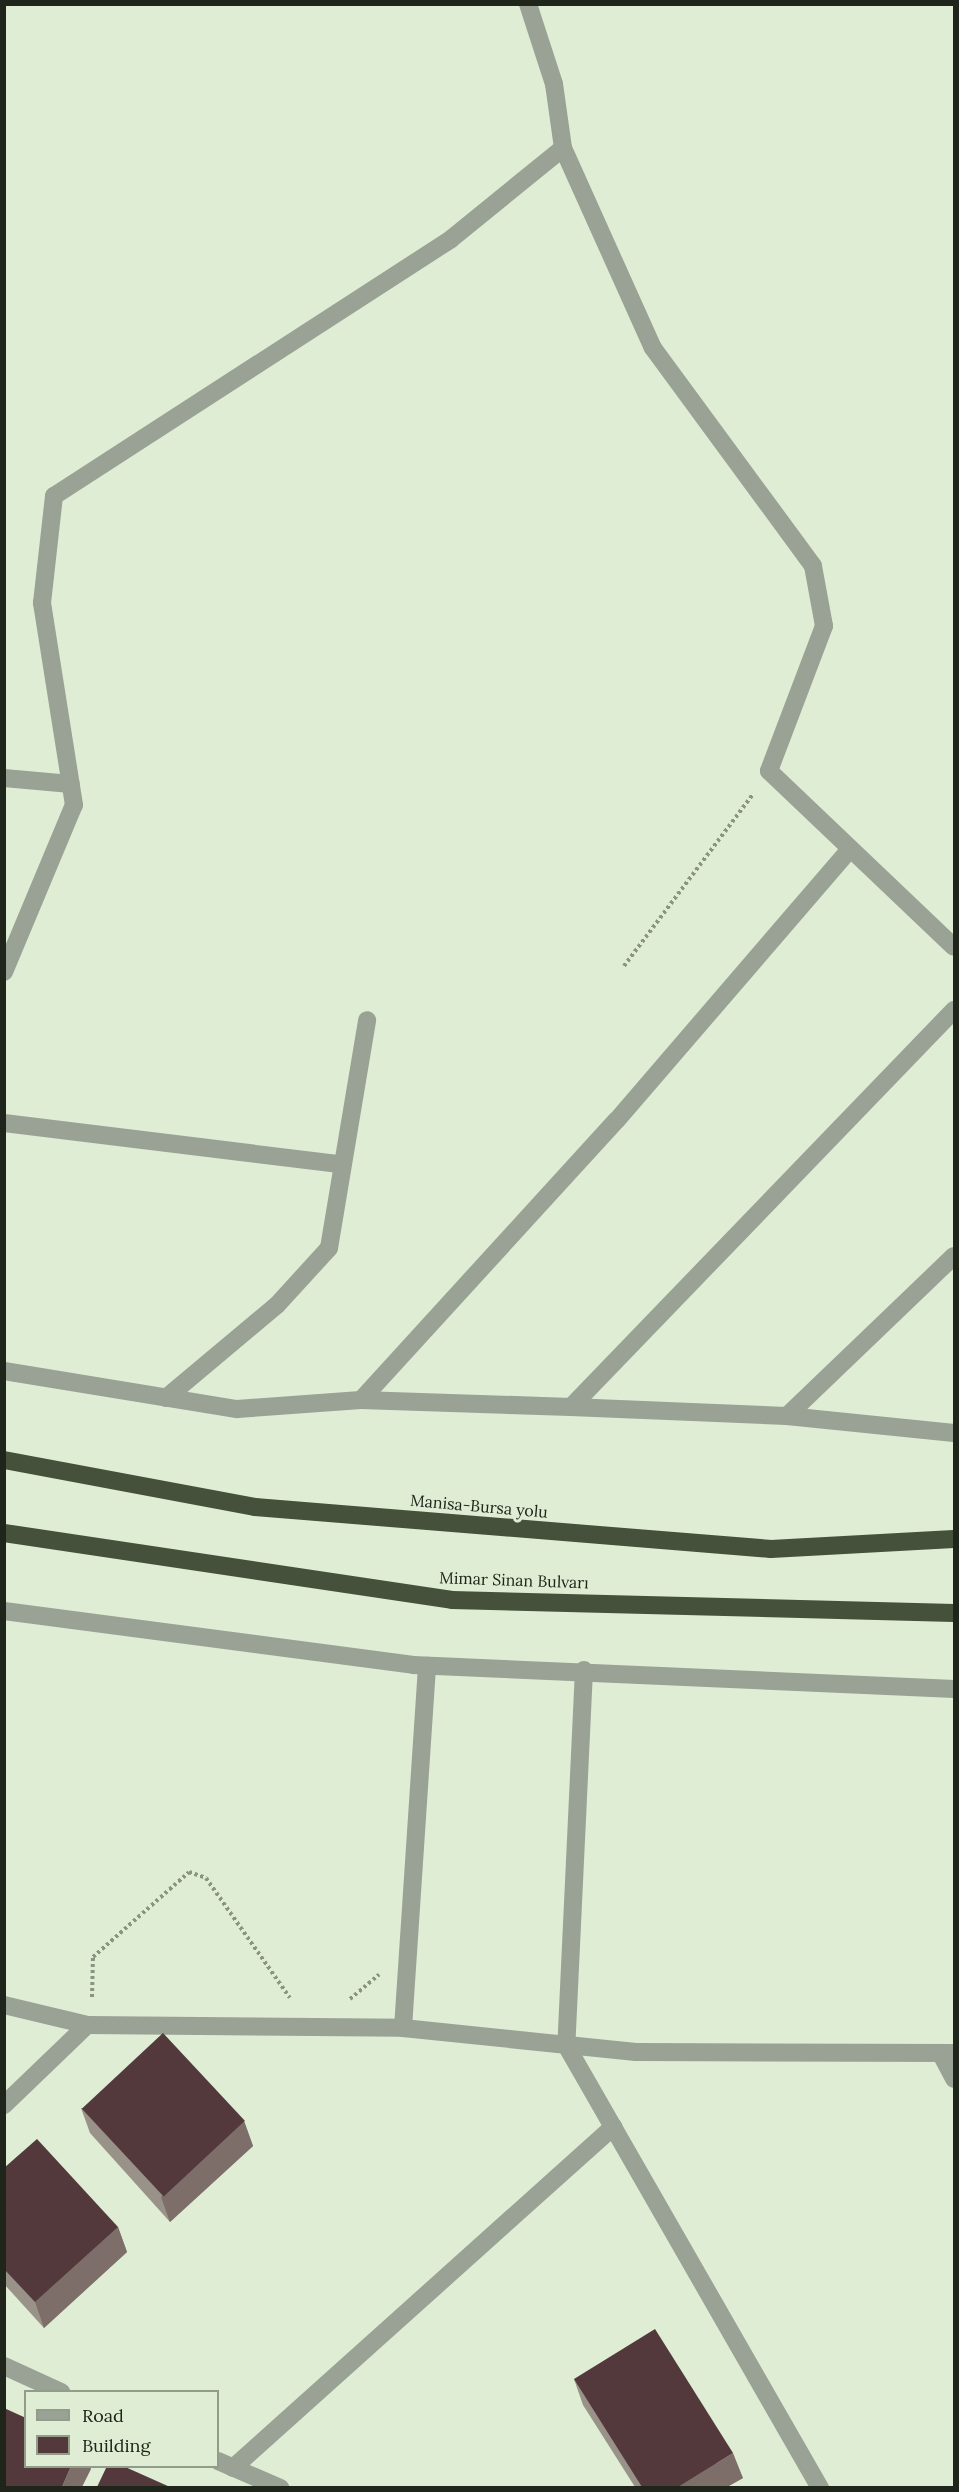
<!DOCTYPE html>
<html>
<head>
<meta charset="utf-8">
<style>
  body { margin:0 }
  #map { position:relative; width:959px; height:2492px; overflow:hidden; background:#deedd3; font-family:Lora,serif }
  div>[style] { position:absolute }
  .path>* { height:4px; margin-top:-2px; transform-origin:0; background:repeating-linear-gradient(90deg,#899481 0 3px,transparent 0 6px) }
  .street>* { height:18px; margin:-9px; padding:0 9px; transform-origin:9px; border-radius:9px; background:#9aa195 }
  .highway>* { height:18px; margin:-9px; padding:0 9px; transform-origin:9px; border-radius:9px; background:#45513b }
  .wall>* { inset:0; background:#989288 }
  .shaded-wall>* { inset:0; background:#7d6e69 }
  .building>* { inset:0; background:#53383c; transform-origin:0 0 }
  span { translate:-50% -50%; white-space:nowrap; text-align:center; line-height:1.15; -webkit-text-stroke:6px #deedd3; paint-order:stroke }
  .street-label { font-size:16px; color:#20251b }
  .frame { position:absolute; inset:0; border:6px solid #20251b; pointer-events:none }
  .legend { position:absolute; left:24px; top:2390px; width:195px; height:78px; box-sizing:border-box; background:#deedd3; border:2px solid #929d89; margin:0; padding:8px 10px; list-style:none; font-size:18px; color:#20251b }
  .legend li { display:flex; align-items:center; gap:12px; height:30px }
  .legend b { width:30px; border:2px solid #929d89 }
</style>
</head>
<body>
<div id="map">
  <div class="path">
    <i style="left:624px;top:966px;width:215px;rotate:-53.1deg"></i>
    <i style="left:92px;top:1997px;width:40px;rotate:-88.6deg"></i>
    <i style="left:93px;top:1957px;width:128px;rotate:-41.5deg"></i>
    <i style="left:189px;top:1872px;width:18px;rotate:19deg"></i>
    <i style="left:206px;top:1878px;width:146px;rotate:55deg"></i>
    <i style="left:350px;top:1999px;width:38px;rotate:-40deg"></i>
  </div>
  <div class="street">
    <i style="left:528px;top:4px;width:84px;rotate:72deg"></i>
    <i style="left:554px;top:84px;width:65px;rotate:82deg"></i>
    <i style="left:563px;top:148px;width:219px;rotate:65.8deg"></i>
    <i style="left:653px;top:348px;width:270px;rotate:53.7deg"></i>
    <i style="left:813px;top:566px;width:61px;rotate:79.6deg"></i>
    <i style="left:824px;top:626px;width:155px;rotate:110.8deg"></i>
    <i style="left:769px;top:771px;width:255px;rotate:43.6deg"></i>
    <i style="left:4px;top:778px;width:67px;rotate:5.1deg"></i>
    <i style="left:4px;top:972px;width:181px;rotate:-67.3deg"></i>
    <i style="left:74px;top:805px;width:205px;rotate:-99deg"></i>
    <i style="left:42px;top:603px;width:108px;rotate:-83.6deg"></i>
    <i style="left:54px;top:496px;width:473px;rotate:-32.9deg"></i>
    <i style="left:451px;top:239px;width:144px;rotate:-39.1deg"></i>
    <i style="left:4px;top:1123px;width:338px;rotate:7deg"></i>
    <i style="left:4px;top:1371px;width:236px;rotate:9.3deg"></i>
    <i style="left:237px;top:1409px;width:124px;rotate:-4.2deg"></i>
    <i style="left:361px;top:1400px;width:210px;rotate:1.9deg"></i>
    <i style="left:571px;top:1407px;width:216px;rotate:2.4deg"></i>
    <i style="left:787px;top:1416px;width:168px;rotate:5.8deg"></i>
    <i style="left:166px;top:1398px;width:145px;rotate:-40deg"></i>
    <i style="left:277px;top:1305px;width:77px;rotate:-47.6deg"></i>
    <i style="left:329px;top:1248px;width:231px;rotate:-80.5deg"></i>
    <i style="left:361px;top:1400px;width:379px;rotate:-47.6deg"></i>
    <i style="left:617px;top:1120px;width:356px;rotate:-49.3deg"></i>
    <i style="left:571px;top:1407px;width:552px;rotate:-46.03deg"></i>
    <i style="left:787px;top:1416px;width:231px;rotate:-43.8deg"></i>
    <i style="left:4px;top:1611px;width:413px;rotate:7.5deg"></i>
    <i style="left:413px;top:1665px;width:542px;rotate:2.54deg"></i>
    <i style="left:584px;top:1670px;width:375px;rotate:92.7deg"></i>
    <i style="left:566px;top:2045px;width:511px;rotate:60.17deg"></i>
    <i style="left:4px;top:2005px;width:85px;rotate:13.5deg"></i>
    <i style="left:87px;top:2025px;width:316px;rotate:0.5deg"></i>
    <i style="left:403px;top:2028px;width:234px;rotate:5.9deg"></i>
    <i style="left:636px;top:2052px;width:318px;rotate:0.2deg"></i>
    <i style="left:403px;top:2028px;width:363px;rotate:-86.2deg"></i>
    <i style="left:942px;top:2056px;width:26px;rotate:62deg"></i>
    <i style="left:4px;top:2105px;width:115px;rotate:-43.9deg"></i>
    <i style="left:4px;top:2366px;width:63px;rotate:24.5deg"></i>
    <i style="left:218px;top:2461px;width:68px;rotate:23.5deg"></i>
    <i style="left:233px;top:2468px;width:511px;rotate:-41.9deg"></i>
  </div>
  <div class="highway">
    <i style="left:4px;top:1460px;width:255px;rotate:10.6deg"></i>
    <i style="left:255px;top:1507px;width:518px;rotate:4.65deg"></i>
    <i style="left:771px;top:1549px;width:183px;rotate:-3.1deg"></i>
    <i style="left:4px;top:1533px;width:453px;rotate:8.5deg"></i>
    <i style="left:452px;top:1600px;width:502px;rotate:1.48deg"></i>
  </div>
  <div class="wall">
    <i style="clip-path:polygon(81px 2108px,244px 2121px,253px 2146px,170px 2222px,90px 2133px)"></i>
    <i style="clip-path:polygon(4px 2168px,118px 2227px,127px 2252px,44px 2328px,4px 2284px)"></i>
    <i style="clip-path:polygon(574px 2379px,743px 2478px,727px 2487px,635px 2487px,583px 2405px)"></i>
  </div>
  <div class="shaded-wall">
    <i style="clip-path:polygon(244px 2121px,253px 2146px,170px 2222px,161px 2197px)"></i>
    <i style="clip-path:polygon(118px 2227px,127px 2252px,44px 2328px,35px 2302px)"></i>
    <i style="clip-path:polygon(733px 2453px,743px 2478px,727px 2487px,678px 2487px)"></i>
    <i style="clip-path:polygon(71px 2466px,90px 2466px,91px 2469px,82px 2487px,62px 2487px)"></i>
  </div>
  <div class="building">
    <i style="left:163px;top:2033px;width:120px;height:111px;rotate:47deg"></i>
    <i style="clip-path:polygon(37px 2139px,118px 2227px,35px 2302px,4px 2269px,4px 2168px)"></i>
    <i style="clip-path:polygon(655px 2329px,733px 2453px,678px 2487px,642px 2487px,574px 2379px)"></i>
    <i style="clip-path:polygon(4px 2408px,26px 2418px,26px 2466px,71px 2466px,62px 2487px,4px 2487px)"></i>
    <i style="clip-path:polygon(107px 2466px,123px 2466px,170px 2487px,97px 2487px)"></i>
  </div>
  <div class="street-label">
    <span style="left:479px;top:1506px;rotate:5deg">Manisa-Bursa yolu</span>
    <span style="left:514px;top:1580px;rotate:2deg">Mimar Sinan Bulvarı</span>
  </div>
  <div class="frame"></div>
  <ul class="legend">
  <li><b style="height:8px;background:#9aa195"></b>Road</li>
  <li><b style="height:16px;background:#53383c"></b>Building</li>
  </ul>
</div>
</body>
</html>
